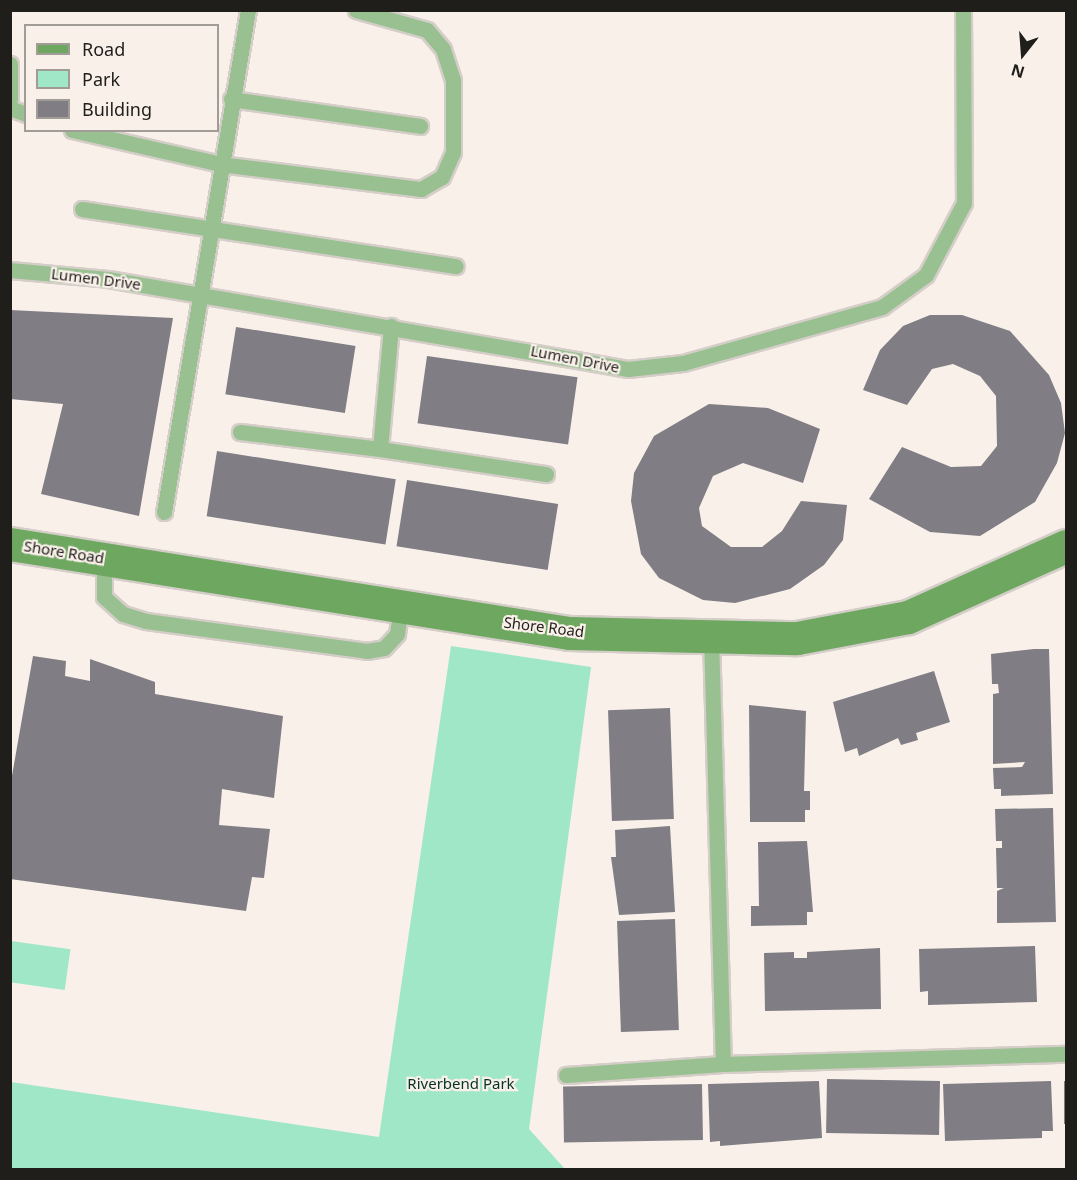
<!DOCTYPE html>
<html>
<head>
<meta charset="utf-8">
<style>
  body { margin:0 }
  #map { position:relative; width:1077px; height:1180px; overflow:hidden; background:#f8f0e9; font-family:"Noto Sans",sans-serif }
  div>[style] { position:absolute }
  .green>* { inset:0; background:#a0e7c7; transform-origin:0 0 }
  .building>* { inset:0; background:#817d85; transform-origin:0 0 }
  .roads { filter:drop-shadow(2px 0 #d5cec8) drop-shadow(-2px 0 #d5cec8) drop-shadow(0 2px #d5cec8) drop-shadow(0 -2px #d5cec8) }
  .lane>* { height:15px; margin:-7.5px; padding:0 7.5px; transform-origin:7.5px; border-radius:7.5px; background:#99c091 }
  .secondary>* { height:33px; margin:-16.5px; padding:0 16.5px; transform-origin:16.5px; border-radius:16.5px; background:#6da760 }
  span { translate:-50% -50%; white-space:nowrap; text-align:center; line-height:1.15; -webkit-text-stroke:4.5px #f8f0e9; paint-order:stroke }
  .street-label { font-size:15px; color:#201e1b }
  .park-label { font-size:15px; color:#043323 }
  .frame { position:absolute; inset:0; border:12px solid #201e1b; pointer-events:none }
  .legend { position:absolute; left:24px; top:24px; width:195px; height:108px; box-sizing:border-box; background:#f8f0e9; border:2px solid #a29c97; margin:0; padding:8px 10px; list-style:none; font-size:18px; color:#201e1b }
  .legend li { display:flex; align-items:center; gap:12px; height:30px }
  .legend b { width:30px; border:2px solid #a29c97 }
  .north { position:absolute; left:993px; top:24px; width:60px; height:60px; -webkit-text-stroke:4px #f8f0e9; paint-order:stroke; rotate:197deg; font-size:16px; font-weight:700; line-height:24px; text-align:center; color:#201e1b }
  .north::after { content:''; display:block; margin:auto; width:21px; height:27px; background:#201e1b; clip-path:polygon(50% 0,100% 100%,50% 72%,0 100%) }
</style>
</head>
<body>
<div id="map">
  <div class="green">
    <i style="clip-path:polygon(451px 646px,591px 667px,529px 1129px,565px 1169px,11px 1169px,11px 1082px,379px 1137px)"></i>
    <i style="left:11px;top:941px;width:60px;height:41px;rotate:8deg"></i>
  </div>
  <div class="building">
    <i style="clip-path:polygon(10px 310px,173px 318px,139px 516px,41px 494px,63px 404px,10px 399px)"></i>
    <i style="clip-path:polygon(930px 315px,962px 315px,1010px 331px,1049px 375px,1061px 403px,1065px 433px,1057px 463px,1035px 502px,980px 536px,930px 532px,869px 499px,902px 447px,951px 467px,981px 466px,997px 446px,996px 396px,980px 376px,953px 364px,932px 369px,907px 405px,863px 390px,880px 350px,903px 326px)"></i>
    <i style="left:236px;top:327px;width:121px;height:68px;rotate:9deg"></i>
    <i style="left:427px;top:356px;width:152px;height:68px;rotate:8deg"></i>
    <i style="clip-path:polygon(709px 404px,768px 408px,820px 429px,803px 483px,743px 463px,713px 476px,699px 508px,702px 526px,731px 547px,762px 547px,782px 531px,801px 501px,847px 505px,843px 540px,824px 565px,790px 589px,735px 603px,703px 600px,659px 578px,641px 554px,631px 501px,634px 473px,654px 436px)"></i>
    <i style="left:217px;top:451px;width:181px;height:66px;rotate:9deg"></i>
    <i style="left:407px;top:480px;width:153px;height:67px;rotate:9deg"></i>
    <i style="clip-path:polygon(1034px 649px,1049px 649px,1053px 794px,1001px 796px,1001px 789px,994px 789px,993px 768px,1022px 767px,1025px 762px,993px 764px,993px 694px,999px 693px,998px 684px,992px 684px,991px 654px)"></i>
    <i style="clip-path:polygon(33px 656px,66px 661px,65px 676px,90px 681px,90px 659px,155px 682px,155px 694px,283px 716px,274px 798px,222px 789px,219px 825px,270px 829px,264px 878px,252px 877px,246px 911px,10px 879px,10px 787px)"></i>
    <i style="clip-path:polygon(934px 671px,950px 722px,916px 733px,918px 740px,901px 745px,898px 738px,859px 756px,857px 748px,845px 752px,833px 702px)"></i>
    <i style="clip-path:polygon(749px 705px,806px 711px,804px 791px,810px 791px,810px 810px,805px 810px,805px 822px,750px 822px)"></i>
    <i style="left:670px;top:708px;width:111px;height:62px;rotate:88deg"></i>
    <i style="clip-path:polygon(1053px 808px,1056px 922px,997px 923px,997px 891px,1004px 888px,997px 888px,996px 848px,1002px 848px,1002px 841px,996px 841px,995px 809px)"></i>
    <i style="clip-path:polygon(670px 826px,675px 912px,619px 915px,611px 857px,616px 857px,615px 830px)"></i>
    <i style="clip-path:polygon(807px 841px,813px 912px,807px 912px,807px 925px,751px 926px,751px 906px,759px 906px,758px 842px)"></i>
    <i style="left:675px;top:919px;width:111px;height:58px;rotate:88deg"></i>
    <i style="clip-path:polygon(1035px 946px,1037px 1002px,928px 1005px,928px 991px,920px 992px,919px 949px)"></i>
    <i style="clip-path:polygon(880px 948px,881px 1009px,765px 1011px,764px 953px,794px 952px,794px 958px,807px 958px,807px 952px)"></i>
    <i style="clip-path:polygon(819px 1081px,822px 1138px,720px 1146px,720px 1141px,710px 1142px,708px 1084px)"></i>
    <i style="left:940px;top:1081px;width:54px;height:113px;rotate:91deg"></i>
    <i style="clip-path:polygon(1051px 1081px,1053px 1131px,1042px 1131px,1042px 1138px,945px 1141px,943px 1084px)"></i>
    <i style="left:1064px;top:1081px;width:2px;height:43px"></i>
    <i style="left:702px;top:1084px;width:56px;height:139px;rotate:89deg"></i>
  </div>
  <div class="roads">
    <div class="lane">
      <i style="left:10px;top:64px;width:35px;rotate:90deg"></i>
      <i style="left:231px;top:99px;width:191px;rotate:8.1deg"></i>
      <i style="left:10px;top:108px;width:17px;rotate:21deg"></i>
      <i style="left:72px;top:130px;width:152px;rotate:12.9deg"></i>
      <i style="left:220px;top:164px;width:203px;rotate:7.1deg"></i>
      <i style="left:421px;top:189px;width:24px;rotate:-30deg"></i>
      <i style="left:442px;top:177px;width:27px;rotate:-66deg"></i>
      <i style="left:453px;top:152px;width:72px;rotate:-90deg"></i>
      <i style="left:453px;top:80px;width:33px;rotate:-108deg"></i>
      <i style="left:443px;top:49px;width:25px;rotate:-130deg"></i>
      <i style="left:427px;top:30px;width:74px;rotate:-164.3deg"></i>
      <i style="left:82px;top:209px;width:378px;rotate:8.7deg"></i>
      <i style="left:10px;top:270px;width:98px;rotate:5.2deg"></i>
      <i style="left:108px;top:279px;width:528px;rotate:9.82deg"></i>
      <i style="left:628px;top:369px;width:55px;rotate:-6.2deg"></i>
      <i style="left:683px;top:363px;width:207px;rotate:-15.7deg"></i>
      <i style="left:882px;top:307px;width:54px;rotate:-36deg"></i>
      <i style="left:926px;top:275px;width:81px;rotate:-62.2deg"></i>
      <i style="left:964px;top:203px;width:193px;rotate:-90.3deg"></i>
      <i style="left:391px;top:326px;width:123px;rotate:95.1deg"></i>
      <i style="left:380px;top:449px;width:168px;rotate:8.6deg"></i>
      <i style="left:240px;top:432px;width:141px;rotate:6.9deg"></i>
      <i style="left:164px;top:512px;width:509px;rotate:-80.5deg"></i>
      <i style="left:104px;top:559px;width:38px;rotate:90deg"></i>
      <i style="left:104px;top:597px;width:25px;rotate:42deg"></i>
      <i style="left:123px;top:614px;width:24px;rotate:17deg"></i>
      <i style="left:146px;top:621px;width:223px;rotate:7.7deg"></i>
      <i style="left:367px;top:651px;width:17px;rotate:-10deg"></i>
      <i style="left:384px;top:648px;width:19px;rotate:-47deg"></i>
      <i style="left:397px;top:634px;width:28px;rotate:-82deg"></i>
      <i style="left:711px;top:636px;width:428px;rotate:88.4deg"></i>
      <i style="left:566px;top:1075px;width:157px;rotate:-4deg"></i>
      <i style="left:723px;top:1064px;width:343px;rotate:-1.7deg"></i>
    </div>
    <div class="secondary">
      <i style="left:10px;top:544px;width:566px;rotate:9.05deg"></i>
      <i style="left:569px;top:633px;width:228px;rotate:1.3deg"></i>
      <i style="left:797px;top:638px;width:113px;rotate:-10.7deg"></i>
      <i style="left:908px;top:617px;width:173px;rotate:-24.2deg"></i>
    </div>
  </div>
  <div class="street-label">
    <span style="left:96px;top:279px;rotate:7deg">Lumen Drive</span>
    <span style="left:575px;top:359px;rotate:11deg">Lumen Drive</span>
    <span style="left:64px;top:552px;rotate:9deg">Shore Road</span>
    <span style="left:544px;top:627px;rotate:7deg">Shore Road</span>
  </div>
  <div class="park-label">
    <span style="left:461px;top:1084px">Riverbend Park</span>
  </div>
  <div class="frame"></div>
  <ul class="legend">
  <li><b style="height:8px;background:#6da760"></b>Road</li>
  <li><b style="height:16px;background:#a0e7c7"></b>Park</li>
  <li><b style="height:16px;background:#817d85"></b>Building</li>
  </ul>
  <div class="north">N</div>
</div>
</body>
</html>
